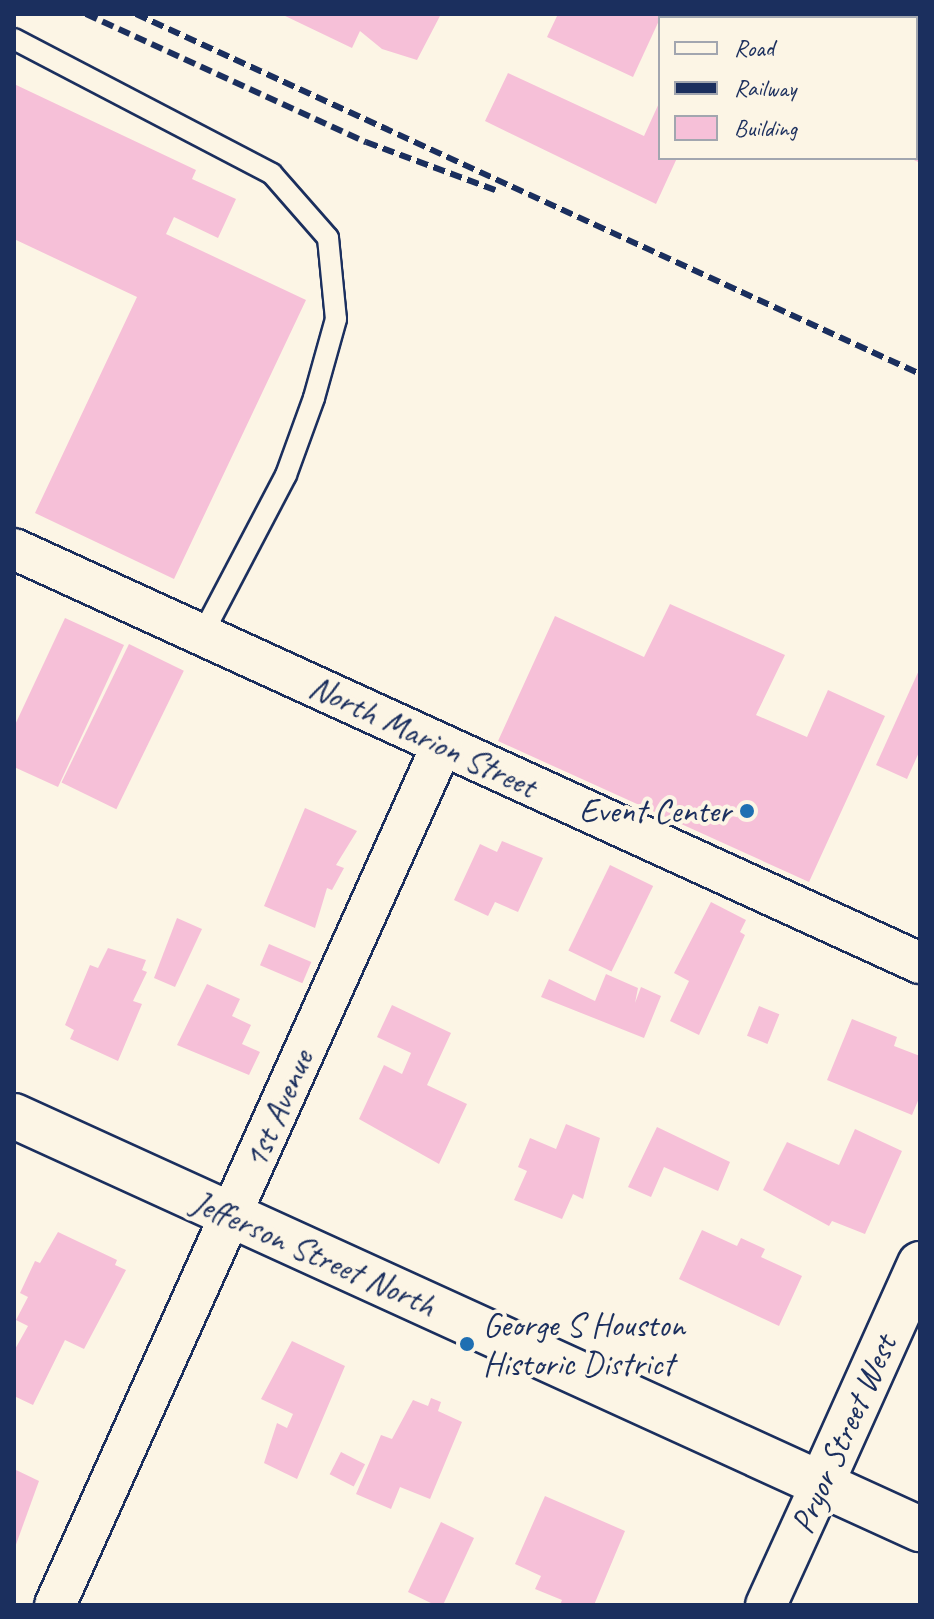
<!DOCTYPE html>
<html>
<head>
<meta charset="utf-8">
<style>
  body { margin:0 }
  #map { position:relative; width:934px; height:1619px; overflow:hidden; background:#fcf5e5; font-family:Caveat,sans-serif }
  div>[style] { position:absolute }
  .building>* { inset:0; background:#f6c0d8; transform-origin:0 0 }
  .roads { filter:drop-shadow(2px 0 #1b2f5e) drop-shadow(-2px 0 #1b2f5e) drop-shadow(0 2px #1b2f5e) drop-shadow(0 -2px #1b2f5e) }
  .service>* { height:20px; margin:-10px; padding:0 10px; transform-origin:10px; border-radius:10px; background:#fcf5e5 }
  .minor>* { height:40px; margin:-20px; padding:0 20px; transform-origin:20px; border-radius:20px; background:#fcf5e5 }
  .tertiary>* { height:44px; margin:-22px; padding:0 22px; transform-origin:22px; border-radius:22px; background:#fcf5e5 }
  .secondary>* { height:44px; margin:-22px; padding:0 22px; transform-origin:22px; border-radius:22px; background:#fcf5e5 }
  .rail>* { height:6px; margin-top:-3px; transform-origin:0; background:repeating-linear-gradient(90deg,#1b2f5e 0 12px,transparent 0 18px) }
  .dots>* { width:22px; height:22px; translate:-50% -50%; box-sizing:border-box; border:4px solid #fcf5e5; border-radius:50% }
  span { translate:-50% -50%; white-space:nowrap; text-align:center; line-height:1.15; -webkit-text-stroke:8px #fcf5e5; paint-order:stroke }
  .street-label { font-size:34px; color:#1b2f5e }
  .poi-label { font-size:34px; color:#1b2f5e }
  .right { translate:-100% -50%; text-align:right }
  .left { translate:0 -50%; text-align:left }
  .frame { position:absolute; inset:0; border:16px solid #1b2f5e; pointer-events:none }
  .legend { position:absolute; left:658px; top:16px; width:260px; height:144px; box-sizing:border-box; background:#fcf5e5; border:2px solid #a2a6af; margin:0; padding:10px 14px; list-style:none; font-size:24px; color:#1b2f5e }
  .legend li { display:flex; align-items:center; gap:16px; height:40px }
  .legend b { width:40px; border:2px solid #a2a6af }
</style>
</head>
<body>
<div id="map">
  <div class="building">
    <i style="clip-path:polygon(281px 14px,441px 14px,417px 60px,382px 49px,360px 31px,352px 48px)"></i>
    <i style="clip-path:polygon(558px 14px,662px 14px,633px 77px,547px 37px)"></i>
    <i style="clip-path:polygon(700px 14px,745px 14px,699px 18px)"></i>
    <i style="clip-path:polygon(920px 35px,920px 163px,910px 158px,916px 158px)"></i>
    <i style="clip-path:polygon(508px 73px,644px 136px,660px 101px,660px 158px,677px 158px,656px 204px,485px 121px)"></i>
    <i style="clip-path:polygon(14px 84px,196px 170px,192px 179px,236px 199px,218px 238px,174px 217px,166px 234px,306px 300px,174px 579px,35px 513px,137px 297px,14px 239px)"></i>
    <i style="clip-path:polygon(670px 604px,785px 655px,756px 715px,807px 737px,828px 690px,885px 716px,809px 882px,498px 741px,555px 616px,644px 657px)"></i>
    <i style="clip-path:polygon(65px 618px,124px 645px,58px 787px,14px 767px,14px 727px)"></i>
    <i style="left:129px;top:644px;width:61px;height:154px;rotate:26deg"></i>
    <i style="clip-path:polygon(920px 668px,920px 750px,907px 779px,876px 765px)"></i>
    <i style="clip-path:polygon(305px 808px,357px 831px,336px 865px,344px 868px,332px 890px,327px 888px,315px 928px,264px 906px)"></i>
    <i style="clip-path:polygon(502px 841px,543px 858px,518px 912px,495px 902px,488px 916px,454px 900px,480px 844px,497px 852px)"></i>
    <i style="left:610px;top:865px;width:48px;height:95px;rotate:26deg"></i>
    <i style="clip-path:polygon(711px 902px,746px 920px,740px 932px,745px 935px,699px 1035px,670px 1021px,689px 981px,674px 973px)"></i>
    <i style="clip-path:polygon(177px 918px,202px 929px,175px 987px,154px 978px)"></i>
    <i style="left:269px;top:944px;width:46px;height:23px;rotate:23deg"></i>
    <i style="clip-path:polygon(108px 948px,146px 960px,142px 970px,147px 972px,133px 1001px,142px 1004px,118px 1061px,70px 1039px,74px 1030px,65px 1025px,90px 965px,98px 968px)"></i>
    <i style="clip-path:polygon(606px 974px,638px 988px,635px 1003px,641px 987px,661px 996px,644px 1038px,541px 997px,549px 979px,595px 1001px)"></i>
    <i style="clip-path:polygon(207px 984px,240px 999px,232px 1016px,251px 1025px,242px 1044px,260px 1052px,249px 1075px,177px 1045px)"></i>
    <i style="clip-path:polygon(392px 1005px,451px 1033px,427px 1085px,467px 1104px,439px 1164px,359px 1119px,384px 1065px,402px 1074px,411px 1053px,377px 1037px)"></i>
    <i style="left:759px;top:1006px;width:22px;height:32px;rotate:22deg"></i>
    <i style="clip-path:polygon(852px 1019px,897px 1037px,894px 1046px,920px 1056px,920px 1096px,912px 1115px,827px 1080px)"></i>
    <i style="clip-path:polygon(566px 1124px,600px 1138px,583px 1199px,573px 1194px,562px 1219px,514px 1200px,527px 1171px,518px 1167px,530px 1138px,556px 1149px)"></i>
    <i style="clip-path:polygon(657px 1127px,730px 1162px,718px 1191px,664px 1167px,651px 1197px,628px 1187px)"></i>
    <i style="clip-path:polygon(855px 1129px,902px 1151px,865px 1234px,832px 1221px,829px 1226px,763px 1190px,787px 1142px,839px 1165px)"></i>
    <i style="clip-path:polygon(702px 1230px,737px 1246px,741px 1238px,765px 1249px,761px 1257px,802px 1276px,779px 1326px,679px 1279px)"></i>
    <i style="clip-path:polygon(58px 1232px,117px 1260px,115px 1265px,126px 1270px,84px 1349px,65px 1340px,33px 1405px,14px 1396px,14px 1351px,28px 1326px,16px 1320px,28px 1297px,20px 1293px,35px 1261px,40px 1263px)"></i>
    <i style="clip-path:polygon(292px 1341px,345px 1366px,297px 1479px,264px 1463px,277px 1423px,287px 1428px,293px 1414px,261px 1399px)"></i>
    <i style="clip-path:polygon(431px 1398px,441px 1402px,438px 1411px,462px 1422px,430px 1499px,400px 1487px,391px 1509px,356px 1494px,381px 1435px,392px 1439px,413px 1400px,428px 1406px)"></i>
    <i style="left:341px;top:1452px;width:27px;height:25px;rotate:27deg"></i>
    <i style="clip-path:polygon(14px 1469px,39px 1481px,14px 1550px)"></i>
    <i style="clip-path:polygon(545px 1496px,625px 1531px,594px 1605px,560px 1605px,562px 1600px,535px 1589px,541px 1576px,515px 1564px)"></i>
    <i style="clip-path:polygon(441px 1522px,474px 1538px,443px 1605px,435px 1605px,408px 1592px)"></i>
  </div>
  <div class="roads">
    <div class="service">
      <i style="left:14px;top:39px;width:291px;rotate:27.6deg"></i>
      <i style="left:272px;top:174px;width:85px;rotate:48.8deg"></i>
      <i style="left:328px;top:238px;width:81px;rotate:84.4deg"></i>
      <i style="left:336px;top:319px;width:82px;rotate:105.6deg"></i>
      <i style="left:314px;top:398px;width:82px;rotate:110deg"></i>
      <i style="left:286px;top:475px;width:181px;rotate:117.7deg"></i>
    </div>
    <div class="minor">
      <i style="left:14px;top:549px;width:996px;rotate:24.56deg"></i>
      <i style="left:55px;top:1605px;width:943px;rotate:-65.77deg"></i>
      <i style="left:766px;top:1605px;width:135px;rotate:-65.5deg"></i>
    </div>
    <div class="tertiary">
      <i style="left:822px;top:1482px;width:239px;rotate:-65.8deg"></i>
    </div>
    <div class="secondary">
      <i style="left:14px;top:1116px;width:996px;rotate:24.51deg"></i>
    </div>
  </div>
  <div class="rail">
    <i style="left:86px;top:14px;width:308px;rotate:24.6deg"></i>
    <i style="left:366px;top:142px;width:138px;rotate:20.4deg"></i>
    <i style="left:136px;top:14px;width:863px;rotate:24.66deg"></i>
  </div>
  <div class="dots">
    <i style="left:747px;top:811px;background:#1f6fb2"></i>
    <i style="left:467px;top:1344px;background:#1f6fb2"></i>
  </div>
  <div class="street-label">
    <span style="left:423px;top:736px;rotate:25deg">North Marion Street</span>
    <span style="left:278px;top:1109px;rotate:-66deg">1st Avenue</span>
    <span style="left:314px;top:1253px;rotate:24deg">Jefferson Street North</span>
    <span style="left:843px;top:1434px;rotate:-66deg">Pryor Street West</span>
  </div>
  <div class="poi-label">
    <span class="right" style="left:731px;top:811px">Event Center</span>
    <span class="left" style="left:483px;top:1344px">George S Houston<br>Historic District</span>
  </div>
  <div class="frame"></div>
  <ul class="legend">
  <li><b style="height:10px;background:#fcf5e5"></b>Road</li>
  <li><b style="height:10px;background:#1b2f5e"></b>Railway</li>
  <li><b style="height:22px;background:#f6c0d8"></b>Building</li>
  </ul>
</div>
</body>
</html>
